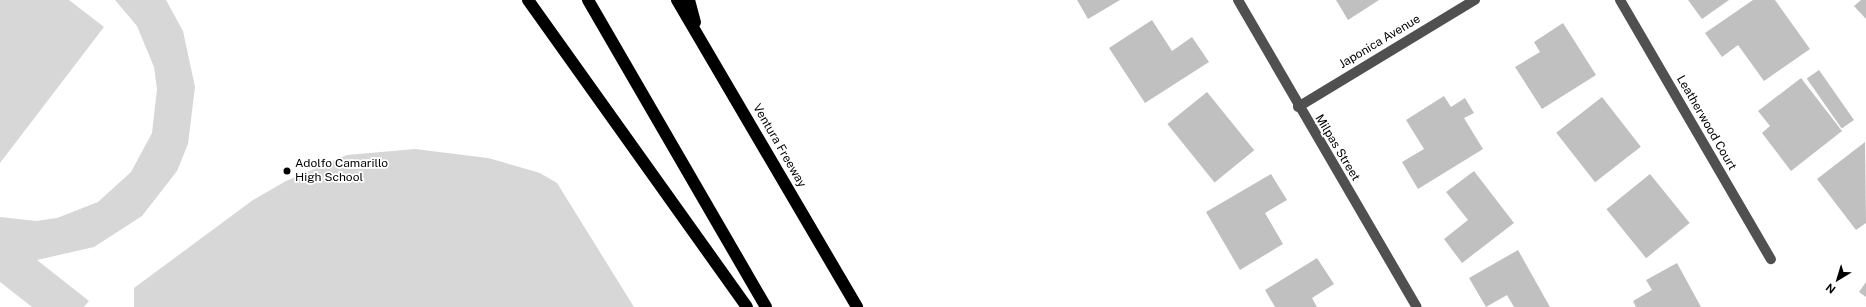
<!DOCTYPE html>
<html>
<head>
<meta charset="utf-8">
<style>
  body { margin:0 }
  #map { position:relative; width:1866px; height:307px; overflow:hidden; background:#fff; font-family:"Public Sans",sans-serif }
  div>[style] { position:absolute }
  .green>* { inset:0; background:#d7d7d7 }
  .building>* { inset:0; background:#c0c0c0; transform-origin:0 0 }
  .minor>* { height:10px; margin:-5px; padding:0 5px; transform-origin:5px; border-radius:5px; background:#505050 }
  .highway>* { height:12px; margin:-6px; padding:0 6px; transform-origin:6px; border-radius:6px; background:#000 }
  .dots>* { width:11px; height:11px; translate:-50% -50%; box-sizing:border-box; border:2px solid #fff; border-radius:50% }
  span { translate:-50% -50%; white-space:nowrap; text-align:center; line-height:1.15; -webkit-text-stroke:3.5px #fff; paint-order:stroke }
  .street-label { font-size:12px; color:#000 }
  .poi-label { font-size:12px; color:#000 }
  .left { translate:0 -50%; text-align:left }
  .north { position:absolute; left:1818px; top:259px; width:40px; height:40px; -webkit-text-stroke:3px #fff; paint-order:stroke; rotate:218deg; font-size:11px; font-weight:700; line-height:16px; text-align:center; color:#000 }
  .north::after { content:''; display:block; margin:auto; width:14px; height:18px; background:#000; clip-path:polygon(50% 0,100% 100%,50% 72%,0 100%) }
</style>
</head>
<body>
<div id="map">
  <div class="green">
    <i style="clip-path:polygon(0 0,69px 0,104px 27px,0 163px)"></i>
    <i style="clip-path:polygon(115px 0,166px 0,183px 31px,195px 87px,188px 144px,177px 171px,142px 216px,94px 247px,37px 260px,89px 301px,84px 307px,32px 307px,0 282px,0 217px,36px 221px,57px 218px,98px 202px,131px 172px,152px 133px,157px 89px,154px 67px,137px 26px)"></i>
    <i style="clip-path:polygon(415px 149px,488px 158px,540px 173px,557px 183px,634px 307px,134px 307px,134px 288px,253px 200px,286px 181px,347px 155px)"></i>
  </div>
  <div class="building">
    <i style="clip-path:polygon(1077px 0,1120px 0,1088px 19px)"></i>
    <i style="clip-path:polygon(1336px 0,1379px 0,1348px 20px)"></i>
    <i style="clip-path:polygon(1688px 0,1729px 0,1702px 19px)"></i>
    <i style="clip-path:polygon(1753px 0,1775px 0,1810px 49px,1764px 81px,1738px 45px,1722px 57px,1705px 33px)"></i>
    <i style="clip-path:polygon(1861px 0,1866px 0,1866px 19px,1854px 6px)"></i>
    <i style="clip-path:polygon(1152px 20px,1172px 51px,1192px 37px,1209px 62px,1145px 103px,1109px 48px)"></i>
    <i style="clip-path:polygon(1563px 23px,1596px 75px,1542px 109px,1515px 67px,1540px 52px,1534px 42px)"></i>
    <i style="left:1819px;top:70px;width:61px;height:15px;rotate:55deg"></i>
    <i style="clip-path:polygon(1801px 78px,1842px 131px,1791px 171px,1762px 133px,1770px 126px,1758px 111px)"></i>
    <i style="left:1207px;top:92px;width:75px;height:51px;rotate:51deg"></i>
    <i style="clip-path:polygon(1444px 96px,1451px 107px,1465px 98px,1474px 113px,1464px 118px,1483px 149px,1418px 189px,1402px 162px,1424px 149px,1406px 120px)"></i>
    <i style="left:1602px;top:97px;width:63px;height:58px;rotate:52deg"></i>
    <i style="clip-path:polygon(1865px 142px,1866px 223px,1856px 230px,1817px 179px)"></i>
    <i style="clip-path:polygon(1474px 171px,1514px 223px,1462px 263px,1444px 239px,1468px 220px,1446px 192px)"></i>
    <i style="clip-path:polygon(1271px 174px,1287px 200px,1265px 213px,1283px 244px,1240px 270px,1206px 212px)"></i>
    <i style="left:1650px;top:174px;width:63px;height:56px;rotate:51deg"></i>
    <i style="clip-path:polygon(1518px 250px,1550px 307px,1514px 307px,1507px 295px,1486px 307px,1469px 278px)"></i>
    <i style="clip-path:polygon(1317px 258px,1334px 284px,1312px 298px,1317px 307px,1275px 307px,1265px 290px)"></i>
    <i style="clip-path:polygon(1677px 263px,1701px 307px,1636px 307px,1633px 301px,1652px 290px,1646px 280px)"></i>
    <i style="clip-path:polygon(1866px 282px,1866px 297px,1859px 292px)"></i>
  </div>
  <div class="minor">
    <i style="left:1238px;top:0;width:355px;rotate:59.8deg"></i>
    <i style="left:1620px;top:0;width:300px;rotate:59.8deg"></i>
    <i style="left:1298px;top:107px;width:207px;rotate:-31.2deg"></i>
  </div>
  <div class="highway">
    <i style="left:528px;top:0;width:377px;rotate:54.5deg"></i>
    <i style="left:588px;top:0;width:355px;rotate:59.9deg"></i>
    <i style="left:677px;top:0;width:356px;rotate:59.6deg"></i>
    <i style="left:689px;top:0;width:23px;rotate:75deg"></i>
  </div>
  <div class="dots">
    <i style="left:287px;top:171px;background:#000"></i>
  </div>
  <div class="street-label">
    <span style="left:1380px;top:42px;rotate:-31deg">Japonica Avenue</span>
    <span style="left:1706px;top:123px;rotate:60deg">Leatherwood Court</span>
    <span style="left:779px;top:146px;rotate:60deg">Ventura Freeway</span>
    <span style="left:1337px;top:148px;rotate:59deg">Milpas Street</span>
  </div>
  <div class="poi-label">
    <span class="left" style="left:295px;top:171px">Adolfo Camarillo<br>High School</span>
  </div>
  <div class="north">N</div>
</div>
</body>
</html>
